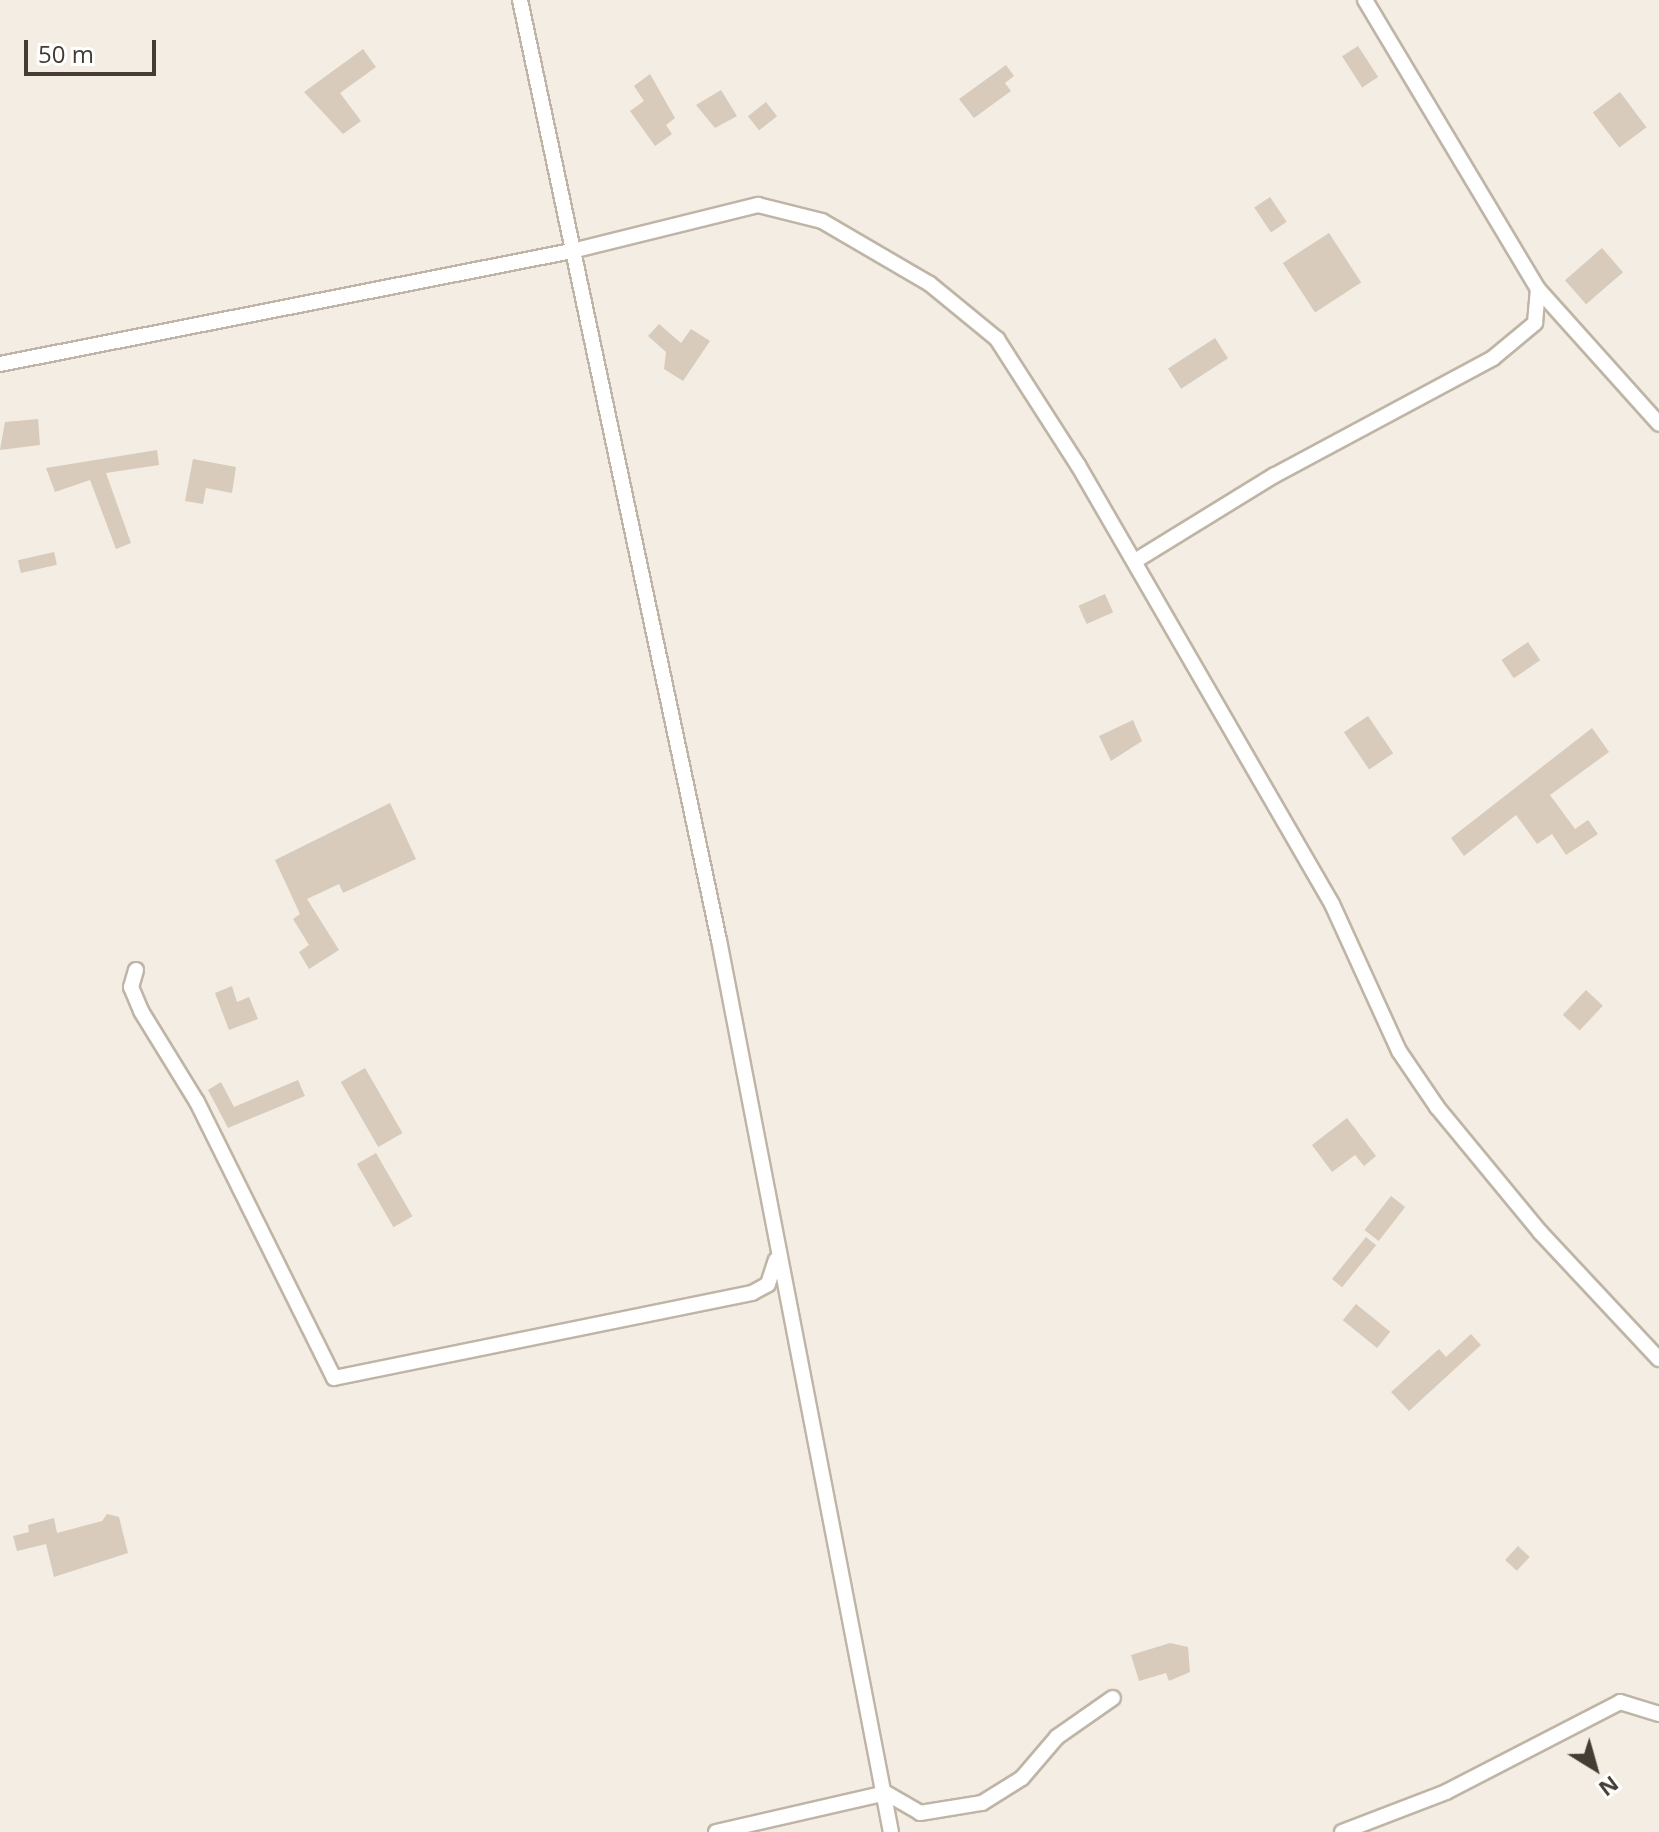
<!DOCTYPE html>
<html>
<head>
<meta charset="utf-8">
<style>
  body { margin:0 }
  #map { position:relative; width:1659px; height:1832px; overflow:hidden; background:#f3ede3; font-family:"Open Sans",sans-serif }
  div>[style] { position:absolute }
  .building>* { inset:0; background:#d8cbbb; transform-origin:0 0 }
  .roads { filter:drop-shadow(2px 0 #bfb5a6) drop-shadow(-2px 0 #bfb5a6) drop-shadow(0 2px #bfb5a6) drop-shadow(0 -2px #bfb5a6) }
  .street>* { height:14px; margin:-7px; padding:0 7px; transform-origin:7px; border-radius:7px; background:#fff }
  span { translate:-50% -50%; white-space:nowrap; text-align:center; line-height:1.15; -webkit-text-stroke:6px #fff; paint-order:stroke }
  .north { position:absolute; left:1555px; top:1728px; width:80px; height:80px; -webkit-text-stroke:6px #fff; paint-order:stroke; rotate:143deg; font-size:22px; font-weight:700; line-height:32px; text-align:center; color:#453d33 }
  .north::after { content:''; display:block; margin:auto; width:28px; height:36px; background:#453d33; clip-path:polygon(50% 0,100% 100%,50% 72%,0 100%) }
  .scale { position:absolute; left:24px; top:40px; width:132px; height:36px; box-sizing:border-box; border:4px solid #453d33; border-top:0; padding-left:10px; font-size:24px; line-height:28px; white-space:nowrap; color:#453d33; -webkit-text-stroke:6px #fff; paint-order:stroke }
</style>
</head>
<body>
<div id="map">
  <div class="building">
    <i style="left:1358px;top:46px;width:37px;height:19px;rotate:57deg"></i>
    <i style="clip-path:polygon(363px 49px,376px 67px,340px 93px,361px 121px,343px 134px,304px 92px)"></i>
    <i style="clip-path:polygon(1006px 65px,1014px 76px,1005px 83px,1011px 91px,974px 118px,959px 99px)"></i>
    <i style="clip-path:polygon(650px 74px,675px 118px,666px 125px,672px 134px,655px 146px,630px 111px,644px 101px,634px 86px)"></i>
    <i style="clip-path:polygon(721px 90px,737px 116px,715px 128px,696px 105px)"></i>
    <i style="left:1620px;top:92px;width:44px;height:34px;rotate:53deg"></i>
    <i style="left:766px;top:102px;width:18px;height:23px;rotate:52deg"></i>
    <i style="left:1270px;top:197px;width:30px;height:19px;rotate:56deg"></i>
    <i style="left:1329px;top:233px;width:59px;height:55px;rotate:57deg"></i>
    <i style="left:1602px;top:248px;width:32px;height:49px;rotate:49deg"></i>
    <i style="clip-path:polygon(659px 324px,681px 343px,691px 329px,710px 341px,683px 381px,664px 369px,666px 352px,648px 336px)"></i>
    <i style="left:1215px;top:338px;width:24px;height:56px;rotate:57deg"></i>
    <i style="clip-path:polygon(38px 419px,40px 445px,0 450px,5px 422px)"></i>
    <i style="clip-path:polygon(157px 450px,159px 465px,106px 473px,131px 543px,116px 549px,90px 480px,55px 492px,46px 468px)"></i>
    <i style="clip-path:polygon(193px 459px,236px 467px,232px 493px,206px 488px,203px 504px,185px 501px)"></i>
    <i style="left:54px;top:552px;width:13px;height:37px;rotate:77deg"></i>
    <i style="left:1105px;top:594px;width:20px;height:29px;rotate:66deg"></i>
    <i style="left:1528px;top:642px;width:22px;height:32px;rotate:56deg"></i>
    <i style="left:1368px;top:716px;width:45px;height:29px;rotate:56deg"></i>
    <i style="clip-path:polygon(1133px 720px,1142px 741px,1111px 761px,1099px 736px)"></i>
    <i style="clip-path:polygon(1592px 728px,1609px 752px,1550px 795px,1575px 829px,1588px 820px,1598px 834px,1566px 855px,1552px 834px,1537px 844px,1516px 815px,1464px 856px,1451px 838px)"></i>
    <i style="clip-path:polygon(390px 803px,416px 859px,343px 893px,339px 884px,307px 899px,339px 950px,309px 969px,299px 952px,309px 945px,293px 919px,300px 914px,275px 860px)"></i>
    <i style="clip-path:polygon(232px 986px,237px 1002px,249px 997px,258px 1019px,229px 1030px,215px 993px)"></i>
    <i style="left:1586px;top:990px;width:23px;height:34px;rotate:43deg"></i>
    <i style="left:365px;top:1068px;width:75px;height:28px;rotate:60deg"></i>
    <i style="clip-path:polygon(298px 1080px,305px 1096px,228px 1128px,208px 1090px,221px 1082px,234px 1107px)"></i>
    <i style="clip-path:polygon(1347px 1118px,1376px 1156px,1364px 1166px,1355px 1155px,1332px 1172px,1312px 1145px)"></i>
    <i style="left:376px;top:1153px;width:73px;height:22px;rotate:60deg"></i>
    <i style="left:1391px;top:1196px;width:18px;height:43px;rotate:38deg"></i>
    <i style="left:1366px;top:1237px;width:13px;height:54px;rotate:39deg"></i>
    <i style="left:1356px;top:1304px;width:44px;height:21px;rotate:39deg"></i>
    <i style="clip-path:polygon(1471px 1334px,1481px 1345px,1409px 1411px,1391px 1392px,1439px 1349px,1446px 1357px)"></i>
    <i style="clip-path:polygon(107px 1514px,119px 1517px,128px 1553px,54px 1577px,46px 1544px,17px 1551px,13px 1536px,29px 1532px,28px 1525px,54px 1518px,57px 1533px,102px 1521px)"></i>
    <i style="left:1518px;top:1546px;width:16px;height:19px;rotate:43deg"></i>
    <i style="clip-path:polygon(1170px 1643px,1188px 1647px,1190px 1672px,1169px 1681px,1166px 1673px,1139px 1681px,1131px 1655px)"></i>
  </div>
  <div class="roads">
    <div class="street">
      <i style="left:520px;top:0;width:961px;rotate:78.05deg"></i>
      <i style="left:719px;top:940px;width:908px;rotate:79.09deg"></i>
      <i style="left:1365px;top:0;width:337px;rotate:59.1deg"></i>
      <i style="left:1538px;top:289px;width:181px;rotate:48.1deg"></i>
      <i style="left:0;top:364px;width:583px;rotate:-11.18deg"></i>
      <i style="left:572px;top:251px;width:192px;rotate:-13.9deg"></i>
      <i style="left:758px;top:205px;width:66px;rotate:14deg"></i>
      <i style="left:822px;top:221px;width:125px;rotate:30.3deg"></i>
      <i style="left:930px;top:284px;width:87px;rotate:39.4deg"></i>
      <i style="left:997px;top:339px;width:150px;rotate:57.3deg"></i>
      <i style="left:1078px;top:465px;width:507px;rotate:59.95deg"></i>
      <i style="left:1332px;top:904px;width:162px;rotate:65.5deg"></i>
      <i style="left:1399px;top:1051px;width:68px;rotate:55.8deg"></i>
      <i style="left:1437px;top:1107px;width:162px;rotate:50.5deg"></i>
      <i style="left:1540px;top:1232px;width:174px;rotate:46.9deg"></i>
      <i style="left:1135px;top:561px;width:164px;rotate:-31.6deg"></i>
      <i style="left:1275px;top:475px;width:247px;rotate:-28.2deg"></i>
      <i style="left:1493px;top:358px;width:55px;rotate:-39.8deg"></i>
      <i style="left:1535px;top:323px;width:34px;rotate:-85deg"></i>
      <i style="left:136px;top:970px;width:18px;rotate:106deg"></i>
      <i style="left:131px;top:987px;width:26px;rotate:67deg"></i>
      <i style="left:141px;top:1011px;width:107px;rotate:58.4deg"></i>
      <i style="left:197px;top:1102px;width:308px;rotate:63.6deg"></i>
      <i style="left:334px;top:1378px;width:427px;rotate:-11.5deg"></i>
      <i style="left:752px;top:1293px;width:18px;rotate:-29deg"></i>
      <i style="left:768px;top:1284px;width:25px;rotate:-72deg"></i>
      <i style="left:716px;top:1832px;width:174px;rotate:-12.9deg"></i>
      <i style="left:886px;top:1793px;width:39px;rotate:30deg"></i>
      <i style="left:920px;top:1813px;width:63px;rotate:-9.2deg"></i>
      <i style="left:982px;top:1803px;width:47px;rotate:-32deg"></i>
      <i style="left:1022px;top:1778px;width:54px;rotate:-49.5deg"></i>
      <i style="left:1057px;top:1737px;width:68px;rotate:-34.9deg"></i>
      <i style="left:1342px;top:1832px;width:111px;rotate:-21deg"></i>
      <i style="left:1446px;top:1792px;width:196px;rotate:-27.3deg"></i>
      <i style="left:1620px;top:1702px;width:41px;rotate:17.1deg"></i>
    </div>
  </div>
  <div class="north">N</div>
  <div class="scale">50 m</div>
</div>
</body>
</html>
